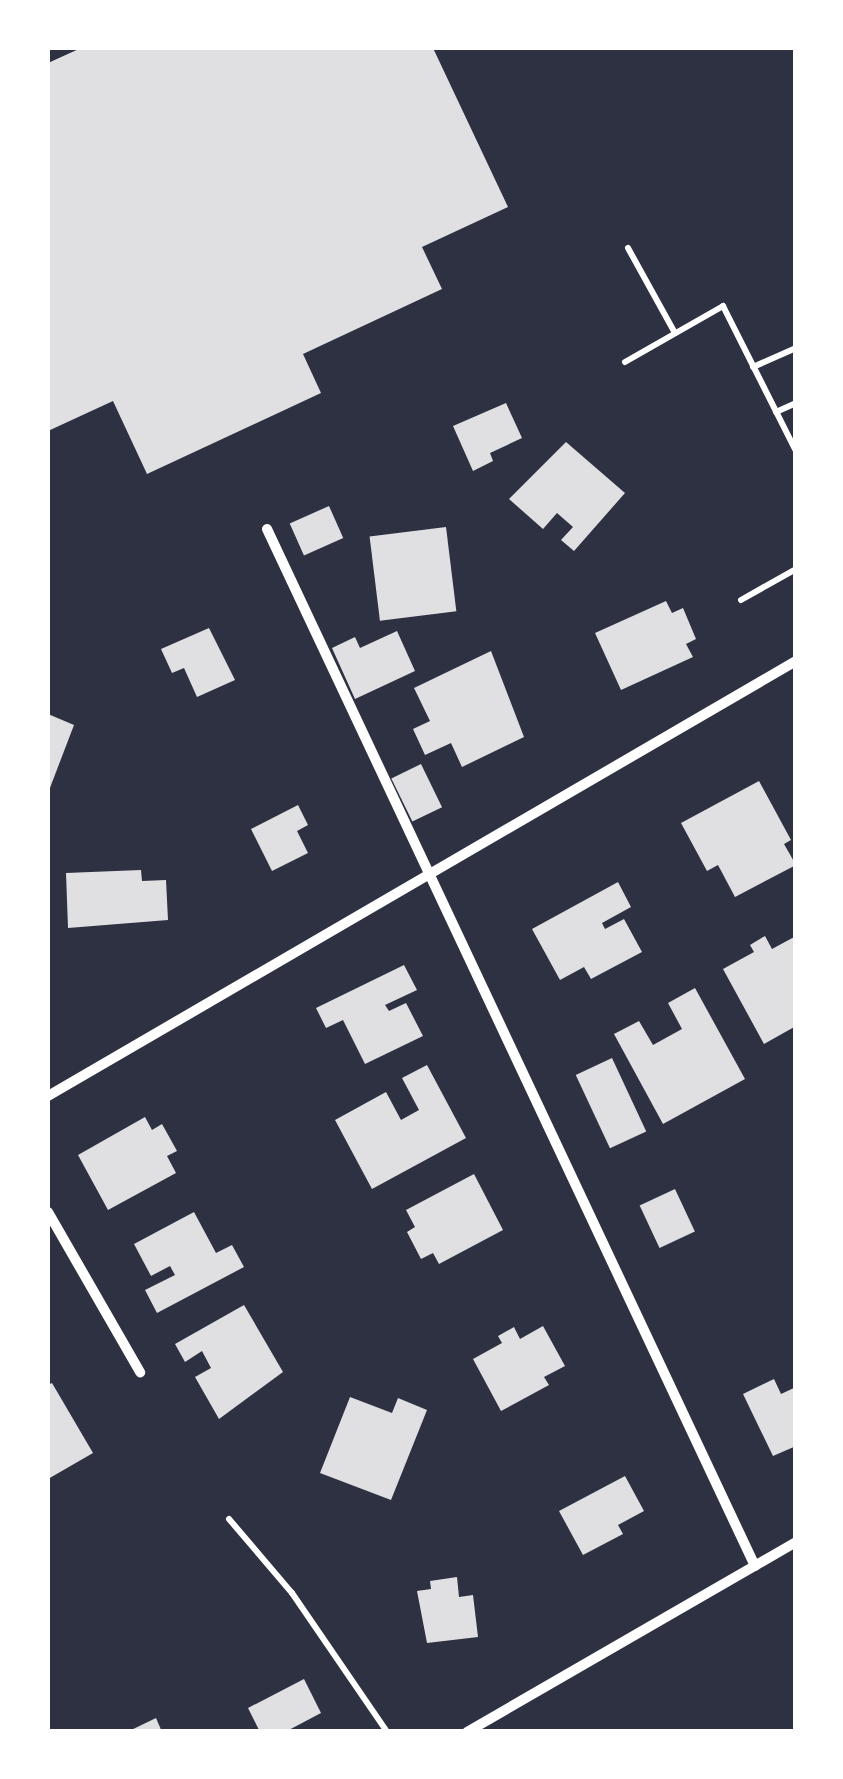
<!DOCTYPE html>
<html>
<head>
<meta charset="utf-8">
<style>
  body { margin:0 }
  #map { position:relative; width:843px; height:1779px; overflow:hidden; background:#2d3142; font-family:"Titillium Web",sans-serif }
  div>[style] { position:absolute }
  .building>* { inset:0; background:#e0e0e3; transform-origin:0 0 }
  .service>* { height:6px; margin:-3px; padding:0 3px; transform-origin:3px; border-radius:3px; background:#fff }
  .minor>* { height:10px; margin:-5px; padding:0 5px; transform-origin:5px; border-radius:5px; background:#fff }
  span { translate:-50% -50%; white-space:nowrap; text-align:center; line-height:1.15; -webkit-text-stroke:10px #fff; paint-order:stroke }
  .frame { position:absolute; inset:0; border:50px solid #fff; pointer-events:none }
</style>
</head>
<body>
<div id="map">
  <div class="building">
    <i style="clip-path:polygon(81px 48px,433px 48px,508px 207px,422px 247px,442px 289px,303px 354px,321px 393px,147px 474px,113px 401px,48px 431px,48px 63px)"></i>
    <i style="clip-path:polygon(506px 403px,522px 438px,490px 453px,493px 461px,473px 471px,453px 426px)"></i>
    <i style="clip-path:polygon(566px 442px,625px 493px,574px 551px,561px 540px,573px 527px,557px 513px,543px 529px,509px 499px)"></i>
    <i style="left:329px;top:506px;width:35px;height:43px;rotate:66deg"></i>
    <i style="left:446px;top:527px;width:85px;height:77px;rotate:83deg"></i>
    <i style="clip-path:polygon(666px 601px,672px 613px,683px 608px,696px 639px,686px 644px,693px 657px,621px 690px,595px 633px)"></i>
    <i style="clip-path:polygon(209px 628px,235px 680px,197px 697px,184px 668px,172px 673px,161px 649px)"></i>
    <i style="clip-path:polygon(397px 631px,415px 671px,355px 699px,332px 648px,355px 637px,360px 648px)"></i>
    <i style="clip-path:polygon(491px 651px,524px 737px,462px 767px,451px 743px,425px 755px,413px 729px,430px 721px,414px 688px)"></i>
    <i style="clip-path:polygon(48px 714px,74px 725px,48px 793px)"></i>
    <i style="left:421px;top:764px;width:48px;height:33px;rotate:64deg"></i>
    <i style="clip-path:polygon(759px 781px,791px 840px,784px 844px,796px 865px,735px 897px,718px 865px,707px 871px,681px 823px)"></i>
    <i style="clip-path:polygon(298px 805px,308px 825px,297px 831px,308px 853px,272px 871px,251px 829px)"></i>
    <i style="clip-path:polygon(141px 870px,142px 881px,166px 880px,168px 920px,68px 928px,66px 873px)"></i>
    <i style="clip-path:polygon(618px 882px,631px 907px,602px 923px,605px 929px,624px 919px,642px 952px,591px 979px,584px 967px,560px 980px,532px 929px)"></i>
    <i style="clip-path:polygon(765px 936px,772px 949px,796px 936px,796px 1026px,764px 1044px,723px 969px,754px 952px,750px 945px)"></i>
    <i style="clip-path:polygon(404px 965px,417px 990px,385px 1005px,389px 1011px,406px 1003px,423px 1036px,365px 1064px,343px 1020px,326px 1028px,316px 1008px)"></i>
    <i style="clip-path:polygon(695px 988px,745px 1079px,663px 1124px,614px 1034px,639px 1021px,653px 1045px,682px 1029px,668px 1003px)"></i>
    <i style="left:612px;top:1058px;width:81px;height:40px;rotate:65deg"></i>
    <i style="clip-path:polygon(427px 1065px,466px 1138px,372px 1189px,335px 1120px,386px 1092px,401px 1120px,419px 1110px,402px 1078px)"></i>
    <i style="clip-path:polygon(145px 1117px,152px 1130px,162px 1124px,177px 1151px,167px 1156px,176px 1173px,108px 1210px,78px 1155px)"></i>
    <i style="clip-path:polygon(474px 1174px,503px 1230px,439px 1264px,433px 1253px,421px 1259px,407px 1232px,415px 1227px,406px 1210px)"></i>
    <i style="left:675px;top:1189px;width:47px;height:39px;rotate:65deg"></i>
    <i style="clip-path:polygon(194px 1212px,216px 1253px,232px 1245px,244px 1267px,157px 1313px,145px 1290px,175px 1275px,170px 1266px,151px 1276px,134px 1244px)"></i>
    <i style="clip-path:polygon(244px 1305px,283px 1372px,219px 1419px,195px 1377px,211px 1368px,202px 1351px,185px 1362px,175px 1344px)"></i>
    <i style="clip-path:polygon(543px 1326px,565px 1366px,544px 1377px,549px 1385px,501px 1411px,473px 1359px,502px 1343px,498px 1336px,514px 1327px,520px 1339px)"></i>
    <i style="clip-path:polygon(774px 1379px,781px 1394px,796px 1387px,796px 1446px,773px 1456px,743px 1394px)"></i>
    <i style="clip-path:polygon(52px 1383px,93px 1453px,48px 1479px,48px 1385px)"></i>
    <i style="clip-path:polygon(350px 1397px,392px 1413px,398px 1398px,427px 1410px,391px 1500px,320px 1473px)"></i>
    <i style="clip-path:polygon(625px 1476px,644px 1511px,618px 1525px,623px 1534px,583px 1555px,559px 1511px)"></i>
    <i style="clip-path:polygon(457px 1577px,459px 1597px,473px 1595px,478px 1637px,427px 1643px,417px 1591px,431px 1589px,430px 1581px)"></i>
    <i style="clip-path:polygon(304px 1679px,321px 1713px,285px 1732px,260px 1732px,248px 1708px)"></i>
    <i style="clip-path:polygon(156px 1718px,162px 1732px,127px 1732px)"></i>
  </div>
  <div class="service">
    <i style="left:628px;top:248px;width:97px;rotate:61.1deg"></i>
    <i style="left:625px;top:362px;width:113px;rotate:-29.7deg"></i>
    <i style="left:723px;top:306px;width:162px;rotate:63.3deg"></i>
    <i style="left:753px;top:367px;width:47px;rotate:-23.8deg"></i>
    <i style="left:776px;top:412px;width:22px;rotate:-24deg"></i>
    <i style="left:741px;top:600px;width:63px;rotate:-29.4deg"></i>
    <i style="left:229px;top:1519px;width:97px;rotate:49.6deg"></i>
    <i style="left:292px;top:1593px;width:168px;rotate:55.6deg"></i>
  </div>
  <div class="minor">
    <i style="left:267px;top:529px;width:1146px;rotate:64.8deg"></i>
    <i style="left:48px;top:1096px;width:865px;rotate:-30.18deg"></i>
    <i style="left:48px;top:1212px;width:185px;rotate:60.1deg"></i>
    <i style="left:467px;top:1732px;width:380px;rotate:-30deg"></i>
  </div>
  <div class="frame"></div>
</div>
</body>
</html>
